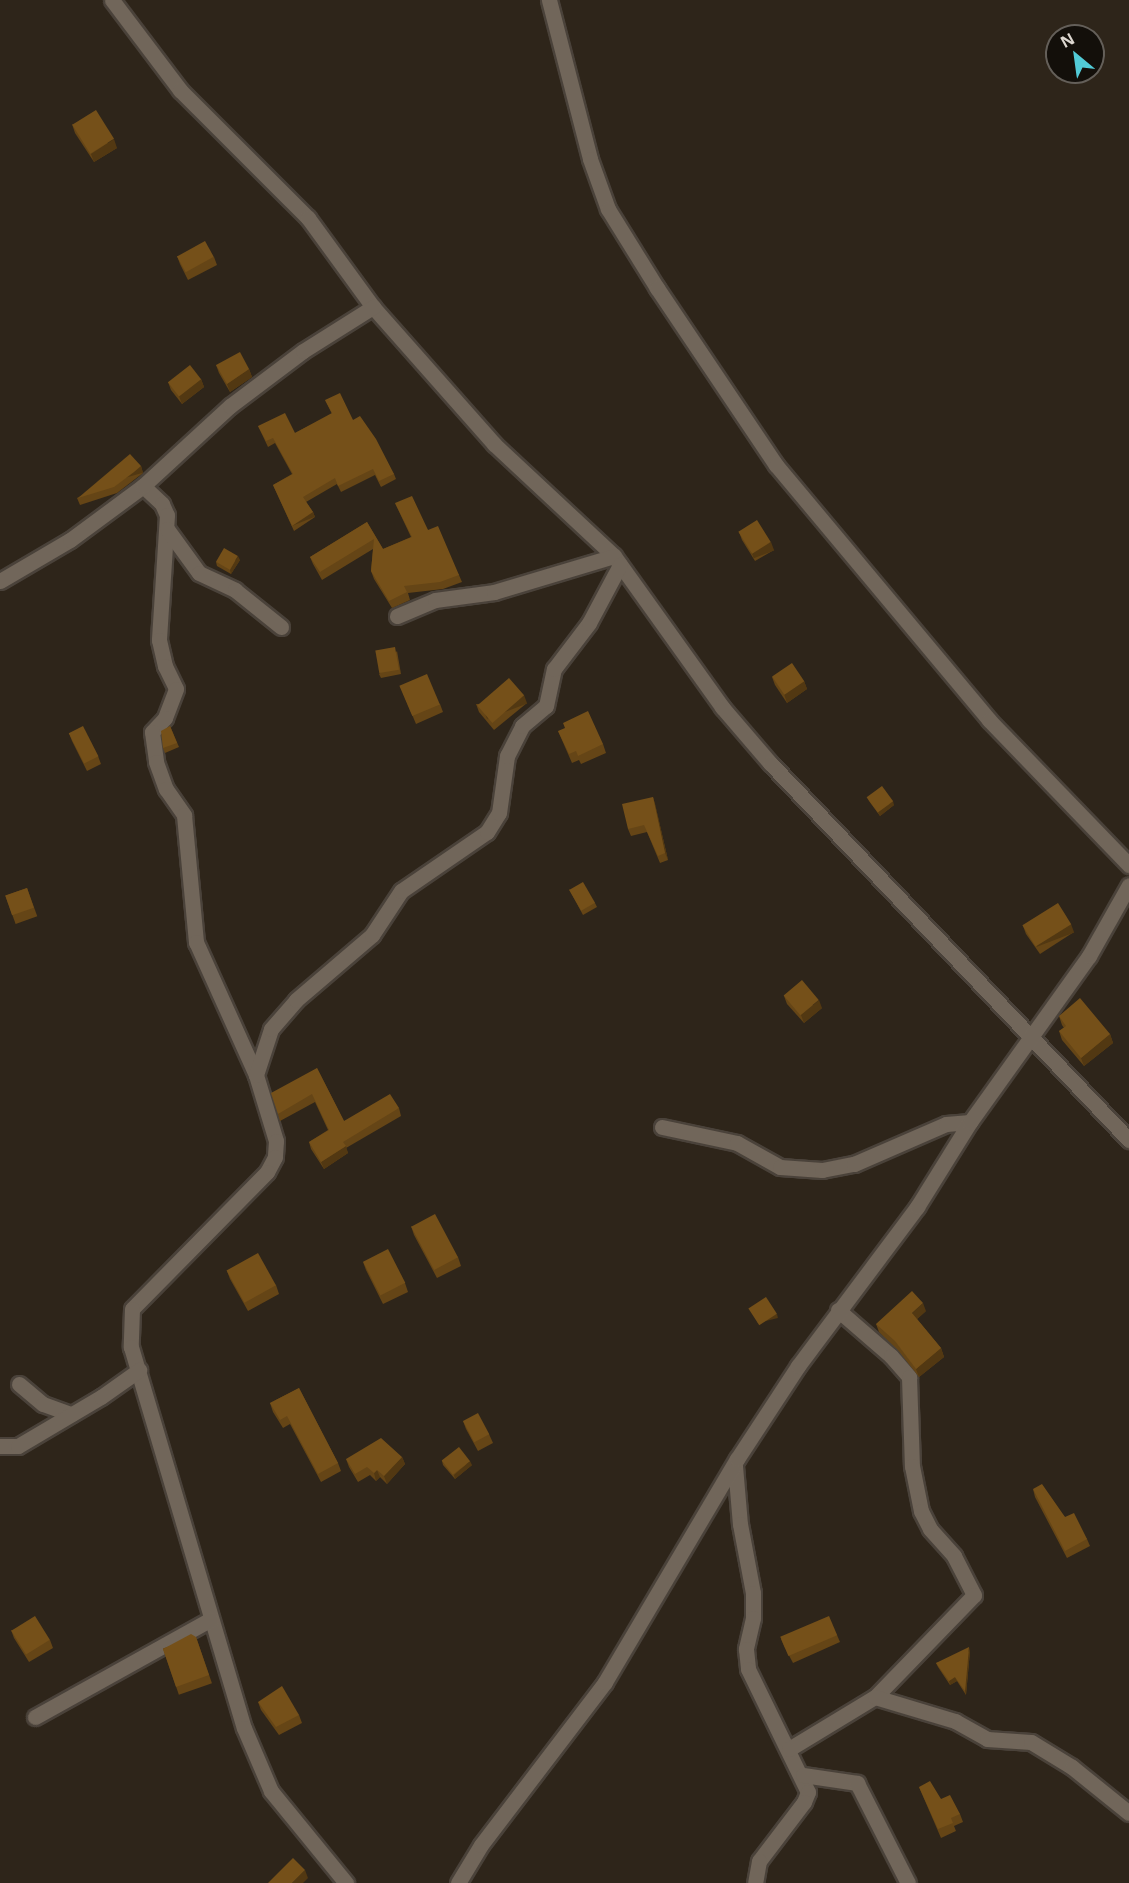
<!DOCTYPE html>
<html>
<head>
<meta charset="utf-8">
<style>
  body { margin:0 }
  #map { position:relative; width:1129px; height:1883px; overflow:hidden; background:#2e251a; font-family:"Open Sans",sans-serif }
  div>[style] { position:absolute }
  .roads { filter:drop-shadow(2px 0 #4a423a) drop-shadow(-2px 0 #4a423a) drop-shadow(0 2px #4a423a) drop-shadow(0 -2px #4a423a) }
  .street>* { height:15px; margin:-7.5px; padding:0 7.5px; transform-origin:7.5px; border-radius:7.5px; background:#71665a }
  .wall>* { inset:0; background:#654516; transform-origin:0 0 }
  .shaded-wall>* { inset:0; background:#523812; transform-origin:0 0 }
  .building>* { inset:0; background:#755019; transform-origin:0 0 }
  span { translate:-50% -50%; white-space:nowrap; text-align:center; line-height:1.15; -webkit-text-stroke:4.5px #130f0a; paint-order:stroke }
  .north { position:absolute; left:1045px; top:24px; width:60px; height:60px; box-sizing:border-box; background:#130f0a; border:2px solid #645f59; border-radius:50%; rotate:331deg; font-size:16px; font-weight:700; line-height:24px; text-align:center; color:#ddd7d0 }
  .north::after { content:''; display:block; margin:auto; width:21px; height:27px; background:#52cbd7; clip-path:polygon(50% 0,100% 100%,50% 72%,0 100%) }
</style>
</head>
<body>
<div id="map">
  <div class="roads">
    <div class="street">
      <i style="left:112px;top:0;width:113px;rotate:52.9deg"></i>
      <i style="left:180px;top:90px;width:181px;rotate:45deg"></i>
      <i style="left:308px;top:218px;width:110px;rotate:53.9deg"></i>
      <i style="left:373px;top:307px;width:183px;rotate:48.5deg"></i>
      <i style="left:494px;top:444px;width:164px;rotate:43deg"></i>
      <i style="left:614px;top:556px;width:186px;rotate:54.4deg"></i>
      <i style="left:722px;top:707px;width:74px;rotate:49.4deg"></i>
      <i style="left:770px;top:763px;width:521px;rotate:46.4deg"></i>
      <i style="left:549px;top:0;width:164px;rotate:75.5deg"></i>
      <i style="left:590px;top:159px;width:53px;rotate:70.2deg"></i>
      <i style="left:608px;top:209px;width:93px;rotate:58.2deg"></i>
      <i style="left:657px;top:288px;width:213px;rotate:56.1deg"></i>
      <i style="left:776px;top:465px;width:332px;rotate:50.1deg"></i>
      <i style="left:989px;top:720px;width:202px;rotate:46deg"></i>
      <i style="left:143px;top:486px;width:26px;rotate:43deg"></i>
      <i style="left:162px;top:504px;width:12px;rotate:66deg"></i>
      <i style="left:167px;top:515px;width:125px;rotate:93.7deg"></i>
      <i style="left:159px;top:640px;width:27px;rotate:77deg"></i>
      <i style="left:165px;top:666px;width:25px;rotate:64deg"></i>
      <i style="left:176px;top:689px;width:31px;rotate:111deg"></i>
      <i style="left:165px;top:718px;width:19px;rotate:133deg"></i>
      <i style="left:152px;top:732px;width:30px;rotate:82deg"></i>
      <i style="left:156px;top:762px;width:29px;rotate:70deg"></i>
      <i style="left:166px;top:789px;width:32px;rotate:55deg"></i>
      <i style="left:184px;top:815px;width:128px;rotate:84.6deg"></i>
      <i style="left:196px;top:942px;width:146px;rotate:65.7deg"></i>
      <i style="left:256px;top:1075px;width:69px;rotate:73.1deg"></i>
      <i style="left:276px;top:1141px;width:16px;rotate:94deg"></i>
      <i style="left:275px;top:1157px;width:17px;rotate:118deg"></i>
      <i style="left:267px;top:1172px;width:192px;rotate:134.6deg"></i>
      <i style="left:132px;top:1309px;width:38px;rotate:92deg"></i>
      <i style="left:131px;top:1347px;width:397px;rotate:73.5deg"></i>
      <i style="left:244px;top:1728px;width:69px;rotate:66.8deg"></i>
      <i style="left:271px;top:1791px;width:119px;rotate:50.8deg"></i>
      <i style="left:167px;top:529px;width:54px;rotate:54deg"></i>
      <i style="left:199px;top:573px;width:40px;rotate:25deg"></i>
      <i style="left:235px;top:590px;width:59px;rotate:38.8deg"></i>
      <i style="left:0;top:581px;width:81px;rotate:-30.4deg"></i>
      <i style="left:70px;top:540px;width:91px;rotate:-36.5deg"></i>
      <i style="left:143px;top:486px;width:118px;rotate:-42.6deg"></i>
      <i style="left:230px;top:406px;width:91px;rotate:-37deg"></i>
      <i style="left:303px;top:351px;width:83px;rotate:-32.2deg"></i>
      <i style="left:397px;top:616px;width:41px;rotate:-22.8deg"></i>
      <i style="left:435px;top:600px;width:60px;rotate:-7.7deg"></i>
      <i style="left:494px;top:592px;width:125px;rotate:-16.7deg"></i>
      <i style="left:256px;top:1075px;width:48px;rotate:-71.9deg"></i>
      <i style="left:271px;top:1029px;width:38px;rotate:-49deg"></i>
      <i style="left:296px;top:1000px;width:100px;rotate:-40.5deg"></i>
      <i style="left:372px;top:935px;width:53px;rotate:-56.6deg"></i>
      <i style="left:401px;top:891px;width:104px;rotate:-34.5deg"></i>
      <i style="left:487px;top:832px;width:22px;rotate:-58deg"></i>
      <i style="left:499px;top:813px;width:58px;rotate:-82deg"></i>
      <i style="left:507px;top:756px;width:34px;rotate:-63deg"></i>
      <i style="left:522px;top:726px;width:31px;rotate:-40deg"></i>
      <i style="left:546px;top:706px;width:38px;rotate:-78deg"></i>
      <i style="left:554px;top:669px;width:58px;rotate:-52.7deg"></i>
      <i style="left:589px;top:623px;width:66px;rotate:-61.9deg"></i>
      <i style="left:662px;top:1127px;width:77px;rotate:12deg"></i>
      <i style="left:737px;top:1143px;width:49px;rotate:29.2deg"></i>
      <i style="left:780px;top:1167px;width:42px;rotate:4.1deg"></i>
      <i style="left:822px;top:1170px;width:33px;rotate:-11deg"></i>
      <i style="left:854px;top:1164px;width:100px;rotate:-23.5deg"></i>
      <i style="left:946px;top:1124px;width:24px;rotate:-5deg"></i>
      <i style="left:838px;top:1310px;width:70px;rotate:41deg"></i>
      <i style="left:891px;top:1356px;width:28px;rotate:49deg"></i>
      <i style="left:909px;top:1377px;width:89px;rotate:88.1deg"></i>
      <i style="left:912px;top:1466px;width:46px;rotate:78.7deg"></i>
      <i style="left:921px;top:1511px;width:20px;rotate:63deg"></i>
      <i style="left:930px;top:1529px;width:36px;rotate:48deg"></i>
      <i style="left:954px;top:1556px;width:44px;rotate:62.9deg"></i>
      <i style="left:974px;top:1595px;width:142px;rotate:134.1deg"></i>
      <i style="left:19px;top:1384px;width:31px;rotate:40deg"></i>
      <i style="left:43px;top:1404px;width:30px;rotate:20deg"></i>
      <i style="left:0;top:1446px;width:18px"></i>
      <i style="left:18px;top:1446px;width:96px;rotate:-30.6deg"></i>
      <i style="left:101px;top:1397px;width:47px;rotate:-35.4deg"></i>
      <i style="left:735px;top:1466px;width:58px;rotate:85.1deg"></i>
      <i style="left:740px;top:1524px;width:70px;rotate:79.3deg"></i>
      <i style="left:753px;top:1593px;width:25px;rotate:90deg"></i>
      <i style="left:753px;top:1618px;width:32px;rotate:103deg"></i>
      <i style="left:746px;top:1649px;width:20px;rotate:84deg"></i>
      <i style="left:748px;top:1669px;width:137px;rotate:64deg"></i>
      <i style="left:808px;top:1792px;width:11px;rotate:112deg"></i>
      <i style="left:804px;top:1802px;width:74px;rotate:127.3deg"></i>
      <i style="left:759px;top:1861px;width:22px;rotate:100deg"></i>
      <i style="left:35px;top:1717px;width:201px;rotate:-29.1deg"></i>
      <i style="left:789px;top:1749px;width:100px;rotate:-31.2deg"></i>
      <i style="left:875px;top:1697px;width:84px;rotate:16.7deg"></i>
      <i style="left:955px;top:1721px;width:37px;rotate:29deg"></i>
      <i style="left:987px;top:1739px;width:44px;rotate:3.9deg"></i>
      <i style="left:1031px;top:1742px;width:48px;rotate:31.4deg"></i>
      <i style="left:1072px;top:1767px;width:73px;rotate:38.9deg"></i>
      <i style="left:803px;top:1775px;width:55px;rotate:8.4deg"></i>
      <i style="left:857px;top:1783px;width:112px;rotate:63deg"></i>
      <i style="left:458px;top:1883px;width:44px;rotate:-58.8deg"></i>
      <i style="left:481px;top:1845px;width:205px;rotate:-52.7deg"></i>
      <i style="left:605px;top:1682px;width:259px;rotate:-59.4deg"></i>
      <i style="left:737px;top:1459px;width:111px;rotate:-56.7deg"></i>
      <i style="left:798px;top:1366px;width:199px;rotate:-53.2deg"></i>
      <i style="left:917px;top:1207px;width:100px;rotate:-58.1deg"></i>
      <i style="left:970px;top:1122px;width:204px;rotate:-54.4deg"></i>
      <i style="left:1089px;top:956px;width:81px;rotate:-60.6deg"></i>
    </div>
  </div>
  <div class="wall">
    <i style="clip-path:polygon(72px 124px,117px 148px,94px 162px,75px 133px)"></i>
    <i style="clip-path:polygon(177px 256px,214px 257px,217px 265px,188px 280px,180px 264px)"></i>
    <i style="clip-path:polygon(216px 365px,249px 369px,252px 377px,230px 392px,219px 373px)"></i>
    <i style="clip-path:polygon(201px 379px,204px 387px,182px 404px,171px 390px,168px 382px)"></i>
    <i style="clip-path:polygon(325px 400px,353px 420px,394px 474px,396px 479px,381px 487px,375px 475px,341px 492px,337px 484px,306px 502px,313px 512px,315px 517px,294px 531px,273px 485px,292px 474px,275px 443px,268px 447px,258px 426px,295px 433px,332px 414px)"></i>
    <i style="clip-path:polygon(141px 466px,143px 473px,117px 493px,80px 505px,77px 498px)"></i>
    <i style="clip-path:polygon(395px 503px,428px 530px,459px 575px,462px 582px,443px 589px,408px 593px,410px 600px,392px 608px,374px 579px,371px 571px,373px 549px,322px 580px,313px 564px,310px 557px,367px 522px,383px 549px,411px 537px)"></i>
    <i style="clip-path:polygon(739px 532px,774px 550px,755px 561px,742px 540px)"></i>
    <i style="clip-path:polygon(240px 560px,231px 574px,217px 566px,216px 562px)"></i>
    <i style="clip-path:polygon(397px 651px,401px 674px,381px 678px,379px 674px)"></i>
    <i style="clip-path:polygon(772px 677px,804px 681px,807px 689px,787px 703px,775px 685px)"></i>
    <i style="clip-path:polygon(400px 686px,440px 704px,443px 712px,416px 724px)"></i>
    <i style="clip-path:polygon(527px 703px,494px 730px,479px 712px,476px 704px)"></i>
    <i style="clip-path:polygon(170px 726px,179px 747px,165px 753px,163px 748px)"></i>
    <i style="clip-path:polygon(558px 731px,603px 744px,606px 753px,581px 764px,579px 760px,572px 763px)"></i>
    <i style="clip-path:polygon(69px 733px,98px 756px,101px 764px,87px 771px,72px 741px)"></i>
    <i style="clip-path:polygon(653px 797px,655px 804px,668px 860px,660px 863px,647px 832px,631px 836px,628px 829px)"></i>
    <i style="clip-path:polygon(867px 797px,894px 805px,880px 816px,869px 801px)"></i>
    <i style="left:27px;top:888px;width:30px;height:23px;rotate:70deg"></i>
    <i style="clip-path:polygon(569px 889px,595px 903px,597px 907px,583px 915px)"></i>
    <i style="clip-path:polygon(1023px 926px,1074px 932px,1040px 954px,1026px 934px)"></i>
    <i style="clip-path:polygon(784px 996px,822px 1008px,804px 1023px,787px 1004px)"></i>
    <i style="clip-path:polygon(1059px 1016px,1110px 1034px,1113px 1043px,1084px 1066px,1062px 1040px,1059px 1031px,1064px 1028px,1062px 1025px)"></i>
    <i style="clip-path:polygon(317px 1068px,344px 1121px,399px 1108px,401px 1116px,346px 1148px,348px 1153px,324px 1169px,311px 1149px,309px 1142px,328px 1130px,315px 1102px,280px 1121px,278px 1114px)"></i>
    <i style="clip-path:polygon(411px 1226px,458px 1257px,461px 1266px,437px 1278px,414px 1235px)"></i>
    <i style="clip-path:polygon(363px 1262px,405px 1283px,408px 1292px,383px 1304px,366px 1270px)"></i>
    <i style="clip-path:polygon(227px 1271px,276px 1285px,279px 1294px,248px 1311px,230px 1279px)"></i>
    <i style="clip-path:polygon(926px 1311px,917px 1319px,941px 1348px,944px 1357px,919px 1377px,898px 1350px,879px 1332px,876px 1324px)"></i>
    <i style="clip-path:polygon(299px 1388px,338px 1463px,341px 1471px,321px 1482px,290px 1424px,283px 1428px,273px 1412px,270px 1403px)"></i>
    <i style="clip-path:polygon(463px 1421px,489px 1434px,493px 1443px,478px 1451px,466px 1429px)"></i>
    <i style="clip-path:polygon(402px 1457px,405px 1464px,387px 1484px,380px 1477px,376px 1481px,370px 1475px,358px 1482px,349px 1467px,346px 1459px)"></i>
    <i style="clip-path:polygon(442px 1461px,472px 1465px,455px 1479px,443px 1465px)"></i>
    <i style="clip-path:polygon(1033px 1489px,1065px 1517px,1087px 1539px,1090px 1546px,1067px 1558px,1035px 1497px)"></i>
    <i style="clip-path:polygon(11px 1630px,50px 1640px,53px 1648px,29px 1662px,14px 1638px)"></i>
    <i style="clip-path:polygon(837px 1635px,840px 1642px,793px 1663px,784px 1646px,781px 1639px)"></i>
    <i style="left:196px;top:1637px;width:49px;height:35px;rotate:71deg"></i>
    <i style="clip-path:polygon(970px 1651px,966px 1695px,957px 1681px,950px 1685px,938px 1667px,936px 1663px)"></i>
    <i style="clip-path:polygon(258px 1702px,299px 1715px,302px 1723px,279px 1735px,261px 1710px)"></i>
    <i style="clip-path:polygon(919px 1787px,941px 1799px,960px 1814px,963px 1822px,954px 1826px,956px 1831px,941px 1838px)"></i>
  </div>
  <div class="shaded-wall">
    <i style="clip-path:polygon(114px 139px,117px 148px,94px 162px,91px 154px)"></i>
    <i style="clip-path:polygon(249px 369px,252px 377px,230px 392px,227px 384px)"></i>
    <i style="clip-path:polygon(201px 379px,204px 387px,182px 404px,179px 396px)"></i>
    <i style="left:141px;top:466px;width:7px;height:34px;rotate:74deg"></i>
    <i style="left:313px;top:512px;width:5px;height:25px;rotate:68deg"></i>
    <i style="left:771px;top:542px;width:9px;height:22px;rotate:69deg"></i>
    <i style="clip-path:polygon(238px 556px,240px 560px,231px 574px,230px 570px)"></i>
    <i style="clip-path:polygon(804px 681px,807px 689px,787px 703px,784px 694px)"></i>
    <i style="left:524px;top:695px;width:9px;height:43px;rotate:69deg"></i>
    <i style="clip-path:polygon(653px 797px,655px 804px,668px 860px,665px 853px)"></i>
    <i style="clip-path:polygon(893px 801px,894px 805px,880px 816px,878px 812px)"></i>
    <i style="left:1071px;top:924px;width:9px;height:40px;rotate:69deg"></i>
    <i style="clip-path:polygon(819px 1000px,822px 1008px,804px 1023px,801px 1015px)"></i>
    <i style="clip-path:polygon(1110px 1034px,1113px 1043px,1084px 1066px,1081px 1058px)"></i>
    <i style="clip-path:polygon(346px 1146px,348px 1153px,324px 1169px,321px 1162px)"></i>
    <i style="clip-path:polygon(923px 1303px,926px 1311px,915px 1321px,912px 1313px)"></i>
    <i style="left:777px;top:1314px;width:4px;height:21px;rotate:76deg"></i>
    <i style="clip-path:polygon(941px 1348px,944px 1357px,919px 1377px,916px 1369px)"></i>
    <i style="clip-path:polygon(402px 1457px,405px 1464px,387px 1484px,384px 1476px)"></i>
    <i style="clip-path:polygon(470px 1461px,472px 1465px,455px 1479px,454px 1475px)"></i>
    <i style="clip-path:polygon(377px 1470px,380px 1477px,376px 1481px,374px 1473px)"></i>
    <i style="clip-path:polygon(969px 1647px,970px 1651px,966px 1695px,965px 1691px)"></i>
    <i style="clip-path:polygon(955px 1677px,957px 1681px,950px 1685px,949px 1681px)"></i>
    <i style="clip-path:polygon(305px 1870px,308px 1878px,303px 1883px,292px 1883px)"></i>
  </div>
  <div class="building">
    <i style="left:96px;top:110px;width:34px;height:28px;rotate:58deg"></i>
    <i style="left:205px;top:241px;width:18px;height:32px;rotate:61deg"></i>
    <i style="clip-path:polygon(240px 352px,249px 369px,227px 384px,216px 365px)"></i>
    <i style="left:190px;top:365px;width:18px;height:28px;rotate:52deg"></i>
    <i style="clip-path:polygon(340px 393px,353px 420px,360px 416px,376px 439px,394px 474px,379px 481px,373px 469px,338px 486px,335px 478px,303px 497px,313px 512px,292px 526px,273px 485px,293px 474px,273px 438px,266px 441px,258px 426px,285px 413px,295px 433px,332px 413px,325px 400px)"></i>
    <i style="clip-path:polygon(130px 454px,141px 466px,134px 472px,114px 487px,78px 498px)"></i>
    <i style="clip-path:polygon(412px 496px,428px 530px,438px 526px,459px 575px,440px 582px,404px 586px,407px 592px,389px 601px,371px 571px,374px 539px,320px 572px,310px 557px,367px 522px,383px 549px,412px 537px,395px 503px)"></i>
    <i style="left:757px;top:520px;width:26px;height:22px;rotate:58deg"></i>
    <i style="left:224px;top:548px;width:16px;height:16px;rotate:30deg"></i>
    <i style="left:395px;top:647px;width:23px;height:20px;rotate:80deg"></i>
    <i style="left:792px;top:663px;width:22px;height:24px;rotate:56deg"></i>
    <i style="left:427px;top:674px;width:33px;height:30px;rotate:67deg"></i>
    <i style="left:509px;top:678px;width:23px;height:42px;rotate:49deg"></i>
    <i style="clip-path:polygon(588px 711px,603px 744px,578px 756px,576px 751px,569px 754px,558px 731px,565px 728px,563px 723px)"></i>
    <i style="left:83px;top:726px;width:34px;height:16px;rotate:63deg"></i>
    <i style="clip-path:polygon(170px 726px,177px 743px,163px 748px,161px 731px)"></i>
    <i style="left:882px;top:786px;width:19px;height:19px;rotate:54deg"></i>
    <i style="clip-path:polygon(653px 797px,665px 853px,658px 856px,644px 825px,628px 829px,622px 804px)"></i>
    <i style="left:583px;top:882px;width:24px;height:16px;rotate:60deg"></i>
    <i style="left:27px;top:888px;width:21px;height:23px;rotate:71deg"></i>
    <i style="left:1058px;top:903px;width:25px;height:42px;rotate:58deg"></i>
    <i style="left:802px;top:980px;width:26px;height:24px;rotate:50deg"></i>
    <i style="clip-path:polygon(1080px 998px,1110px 1034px,1081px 1058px,1059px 1031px,1066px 1026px,1059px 1016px)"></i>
    <i style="clip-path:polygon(317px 1068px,344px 1121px,390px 1094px,399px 1108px,343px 1142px,346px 1146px,321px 1162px,309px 1142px,329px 1130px,312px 1094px,278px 1114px,271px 1093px)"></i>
    <i style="left:435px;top:1214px;width:49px;height:27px;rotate:62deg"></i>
    <i style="left:388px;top:1249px;width:38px;height:28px;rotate:63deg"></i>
    <i style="left:258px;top:1253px;width:37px;height:36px;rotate:61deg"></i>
    <i style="clip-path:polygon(912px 1291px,923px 1303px,912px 1313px,941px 1348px,916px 1369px,895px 1341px,876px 1324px)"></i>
    <i style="left:766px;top:1297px;width:20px;height:21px;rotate:57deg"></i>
    <i style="clip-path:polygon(299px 1388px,338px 1463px,318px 1474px,287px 1416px,280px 1420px,270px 1403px)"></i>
    <i style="left:478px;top:1413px;width:24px;height:17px;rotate:62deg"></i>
    <i style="clip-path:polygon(381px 1438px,402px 1457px,384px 1476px,377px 1470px,374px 1473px,367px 1467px,355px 1474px,346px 1459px)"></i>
    <i style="left:459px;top:1447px;width:18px;height:22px;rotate:52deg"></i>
    <i style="clip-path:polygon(1042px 1484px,1065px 1517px,1074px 1513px,1087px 1539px,1065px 1551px,1033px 1489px)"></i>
    <i style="left:35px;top:1616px;width:28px;height:28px;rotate:58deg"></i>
    <i style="left:829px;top:1616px;width:21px;height:53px;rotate:67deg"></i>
    <i style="clip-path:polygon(191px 1634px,196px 1637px,209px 1675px,176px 1687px,163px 1649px)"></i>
    <i style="clip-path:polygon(969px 1647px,965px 1691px,955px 1677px,949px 1681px,936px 1663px)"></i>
    <i style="clip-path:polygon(282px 1686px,299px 1715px,276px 1727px,258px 1702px)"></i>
    <i style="clip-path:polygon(930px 1781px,941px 1799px,950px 1795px,960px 1814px,951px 1818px,953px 1823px,938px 1829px,919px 1787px)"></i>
    <i style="clip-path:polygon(293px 1858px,305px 1870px,292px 1883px,268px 1883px)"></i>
  </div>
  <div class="north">N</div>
</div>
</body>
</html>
